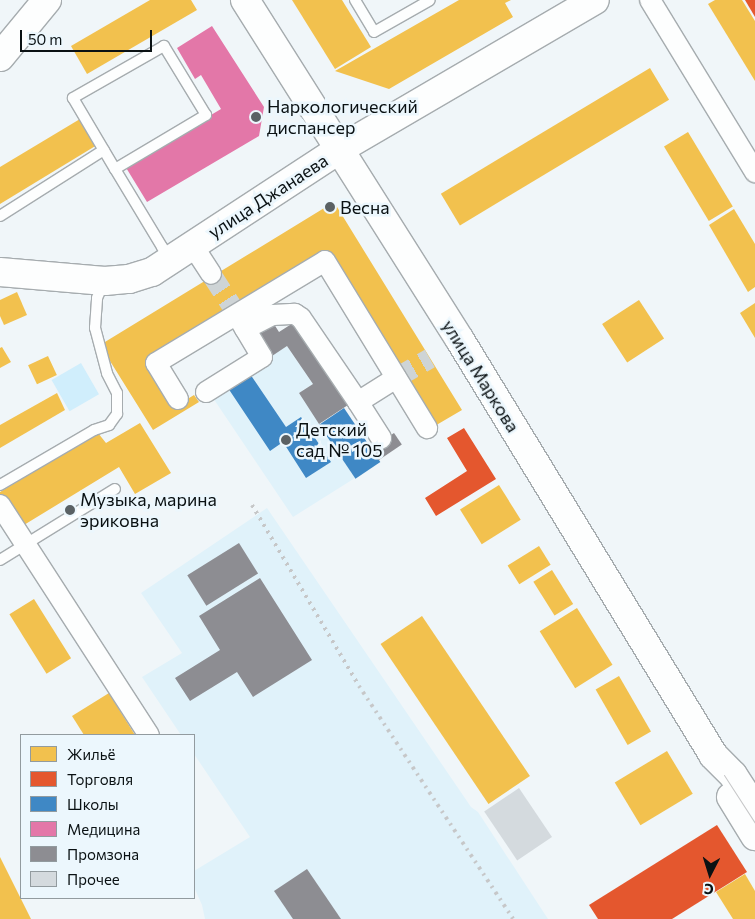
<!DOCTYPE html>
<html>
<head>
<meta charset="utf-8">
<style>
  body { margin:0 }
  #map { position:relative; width:755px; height:919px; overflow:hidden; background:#f0f6f9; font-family:Commissioner,sans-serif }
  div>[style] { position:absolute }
  .built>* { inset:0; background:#e0f2fa }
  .green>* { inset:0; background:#d0eefc; transform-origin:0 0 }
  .homes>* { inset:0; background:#f2c14e; transform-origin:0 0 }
  .shops>* { inset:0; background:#e4572e }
  .schools>* { inset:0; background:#3f88c5; transform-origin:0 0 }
  .health>* { inset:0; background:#e377a8 }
  .industry>* { inset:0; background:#8d8d92; transform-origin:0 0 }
  .building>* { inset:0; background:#d4dade; transform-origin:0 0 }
  .street-tunnel>* { height:20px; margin-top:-10px; transform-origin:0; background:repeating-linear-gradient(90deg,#ced4d6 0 20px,transparent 0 30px) }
  .roads { filter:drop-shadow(1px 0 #a6acaf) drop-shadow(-1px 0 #a6acaf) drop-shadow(0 1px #a6acaf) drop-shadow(0 -1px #a6acaf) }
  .lane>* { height:10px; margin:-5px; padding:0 5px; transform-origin:5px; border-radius:5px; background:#fdfefe }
  .street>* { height:20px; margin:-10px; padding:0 10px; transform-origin:10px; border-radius:10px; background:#fdfefe }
  .secondary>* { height:28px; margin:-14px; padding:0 14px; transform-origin:14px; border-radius:14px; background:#fdfefe }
  .primary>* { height:28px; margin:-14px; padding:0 14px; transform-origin:14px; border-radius:14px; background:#fdfefe }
  .tram>* { height:1px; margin:-0.5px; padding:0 0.5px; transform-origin:0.5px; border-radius:0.5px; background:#c6c7c8 }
  .rail>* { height:4px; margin-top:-2px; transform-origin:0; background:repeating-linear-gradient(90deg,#c6c7c8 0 2.5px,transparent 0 7.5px) }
  .dots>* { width:14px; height:14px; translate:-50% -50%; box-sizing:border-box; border:2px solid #ecf7fd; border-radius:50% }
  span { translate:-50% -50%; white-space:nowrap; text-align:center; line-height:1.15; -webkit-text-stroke:5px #ecf7fd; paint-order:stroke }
  .poi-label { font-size:18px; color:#0a1113 }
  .left { translate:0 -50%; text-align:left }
  .street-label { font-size:18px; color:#0a1113 }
  .legend { position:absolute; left:20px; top:734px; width:175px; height:165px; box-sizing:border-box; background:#ecf7fd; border:1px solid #929b9f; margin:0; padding:6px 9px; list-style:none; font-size:15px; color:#0a1113 }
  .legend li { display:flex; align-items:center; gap:10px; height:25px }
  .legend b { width:25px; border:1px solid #929b9f }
  .north { position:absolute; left:685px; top:849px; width:50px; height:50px; -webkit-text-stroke:4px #ecf7fd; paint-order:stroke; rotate:185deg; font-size:14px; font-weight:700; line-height:20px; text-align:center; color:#0a1113 }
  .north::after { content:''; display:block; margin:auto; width:18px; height:22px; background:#0a1113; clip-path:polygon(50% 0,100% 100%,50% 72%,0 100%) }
  .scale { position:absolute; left:20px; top:30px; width:132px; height:22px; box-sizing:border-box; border:2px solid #0a1113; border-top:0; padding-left:6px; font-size:15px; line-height:18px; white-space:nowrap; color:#0a1113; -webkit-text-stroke:4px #ecf7fd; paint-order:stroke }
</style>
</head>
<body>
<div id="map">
  <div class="built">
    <i style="clip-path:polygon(287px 346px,313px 384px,299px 393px,355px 478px,293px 517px,211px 395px)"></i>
    <i style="clip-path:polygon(267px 508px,471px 807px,478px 812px,548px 919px,205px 919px,202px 905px,194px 887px,194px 871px,250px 837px,194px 754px,194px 735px,181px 735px,142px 677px,182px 653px,141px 593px)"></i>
  </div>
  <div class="green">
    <i style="left:81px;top:363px;width:36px;height:34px;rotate:60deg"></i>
  </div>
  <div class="homes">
    <i style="clip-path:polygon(150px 0,191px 0,197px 10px,87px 74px,71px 46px)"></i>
    <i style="clip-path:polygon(292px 0,342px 0,371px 47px,335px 69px)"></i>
    <i style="clip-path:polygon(459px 0,511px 0,505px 3px,513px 17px,389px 89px,335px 71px)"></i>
    <i style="clip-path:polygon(715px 0,742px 0,755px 21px,755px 81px,708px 4px)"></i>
    <i style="left:650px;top:68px;width:37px;height:244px;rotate:59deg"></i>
    <i style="clip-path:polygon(80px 119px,97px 145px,0 204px,0 167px)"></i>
    <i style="left:688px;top:132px;width:87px;height:28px;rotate:59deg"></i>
    <i style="clip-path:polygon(334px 202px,462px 410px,433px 427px,327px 253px,149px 362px,176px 406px,194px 395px,199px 402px,153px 430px,100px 345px)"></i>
    <i style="clip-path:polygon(734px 209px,755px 244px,755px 287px,748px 292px,709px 225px)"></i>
    <i style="clip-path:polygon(17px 292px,27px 315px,4px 325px,0 316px,0 300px)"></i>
    <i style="left:639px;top:300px;width:46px;height:44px;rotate:57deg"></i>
    <i style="clip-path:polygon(755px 303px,755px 338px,740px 313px)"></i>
    <i style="clip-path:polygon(2px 347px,11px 362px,0 368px,0 348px)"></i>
    <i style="left:48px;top:356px;width:21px;height:22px;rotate:65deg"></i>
    <i style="clip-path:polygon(57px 393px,65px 410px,0 448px,0 425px)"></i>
    <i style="clip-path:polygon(140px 423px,171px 473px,135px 494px,119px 467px,19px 528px,0 498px,0 492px,98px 433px,106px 443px)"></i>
    <i style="left:499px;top:485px;width:41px;height:46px;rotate:58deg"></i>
    <i style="left:539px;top:546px;width:22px;height:37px;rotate:58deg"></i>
    <i style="left:552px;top:570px;width:40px;height:22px;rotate:58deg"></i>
    <i style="left:34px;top:599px;width:70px;height:29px;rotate:58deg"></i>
    <i style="left:577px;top:608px;width:67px;height:44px;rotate:58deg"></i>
    <i style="left:422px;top:616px;width:193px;height:50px;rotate:56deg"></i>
    <i style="left:619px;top:676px;width:64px;height:27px;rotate:60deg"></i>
    <i style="clip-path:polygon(109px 693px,135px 735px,84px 735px,72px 716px)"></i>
    <i style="left:667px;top:751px;width:50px;height:61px;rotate:59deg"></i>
    <i style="clip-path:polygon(0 857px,31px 919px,0 919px)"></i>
    <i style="clip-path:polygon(745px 874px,755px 891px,755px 919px,733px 919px,716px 892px)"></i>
  </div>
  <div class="shops">
    <i style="clip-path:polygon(745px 0,755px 0,755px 17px)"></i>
    <i style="clip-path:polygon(464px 428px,496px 479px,436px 516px,425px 498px,467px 471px,447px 438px)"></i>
    <i style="clip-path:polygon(717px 825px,747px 872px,672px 919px,598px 919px,589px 905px)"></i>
  </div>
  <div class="schools">
    <i style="clip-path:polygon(248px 371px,286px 427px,301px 417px,331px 462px,306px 478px,283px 442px,270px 451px,226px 385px)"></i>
    <i style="left:344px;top:408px;width:65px;height:30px;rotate:56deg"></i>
  </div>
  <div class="health">
    <i style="clip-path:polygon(212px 26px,264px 107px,259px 136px,147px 202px,125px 166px,221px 109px,201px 75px,195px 79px,177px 48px)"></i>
  </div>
  <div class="industry">
    <i style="clip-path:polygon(272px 321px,279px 332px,293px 323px,348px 405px,319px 424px,299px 393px,313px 384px,287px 346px,272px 356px,256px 332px)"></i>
    <i style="left:394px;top:433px;width:14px;height:28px;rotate:56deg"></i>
    <i style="left:239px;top:543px;width:36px;height:61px;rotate:58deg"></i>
    <i style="clip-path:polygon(260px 578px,312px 660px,253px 697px,237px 672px,190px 701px,175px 678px,220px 650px,199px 616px)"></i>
    <i style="clip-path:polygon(307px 869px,341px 919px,293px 919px,274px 891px)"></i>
  </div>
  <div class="building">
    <i style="left:519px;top:788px;width:59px;height:42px;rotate:56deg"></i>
  </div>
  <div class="street-tunnel">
    <i style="left:211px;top:274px;width:48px;rotate:57deg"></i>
    <i style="left:396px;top:378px;width:39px;rotate:-30deg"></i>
  </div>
  <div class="roads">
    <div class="lane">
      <i style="left:355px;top:0;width:37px;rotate:59deg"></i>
      <i style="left:374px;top:32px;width:64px;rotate:-29.7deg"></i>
      <i style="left:115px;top:169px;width:106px;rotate:-30.7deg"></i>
      <i style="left:206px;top:115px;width:81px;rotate:-121.3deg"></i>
      <i style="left:164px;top:46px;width:105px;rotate:150.3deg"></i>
      <i style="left:73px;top:98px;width:82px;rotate:59.4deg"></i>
      <i style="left:115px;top:169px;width:91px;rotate:58.9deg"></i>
      <i style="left:162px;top:247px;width:14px;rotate:60deg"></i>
      <i style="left:0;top:216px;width:123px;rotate:-32.4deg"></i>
      <i style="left:0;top:485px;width:109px;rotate:-30.3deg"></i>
      <i style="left:94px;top:430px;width:16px;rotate:-18deg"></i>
      <i style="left:109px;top:425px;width:14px;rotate:-54deg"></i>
      <i style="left:117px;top:414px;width:21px;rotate:-90deg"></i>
      <i style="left:117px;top:393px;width:22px;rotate:-117deg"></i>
      <i style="left:107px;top:373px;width:47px;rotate:-104.9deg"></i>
      <i style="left:95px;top:328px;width:30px;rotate:-86deg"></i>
      <i style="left:97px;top:298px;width:17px;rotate:-66deg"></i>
      <i style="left:0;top:560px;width:135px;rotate:-31.7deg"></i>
    </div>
    <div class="street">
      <i style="left:650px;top:0;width:202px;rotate:58.6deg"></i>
      <i style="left:193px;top:246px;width:33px;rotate:57deg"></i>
      <i style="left:245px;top:329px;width:31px;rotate:-27deg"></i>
      <i style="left:273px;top:315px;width:22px;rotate:-3deg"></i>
      <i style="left:295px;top:314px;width:7px;rotate:34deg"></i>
      <i style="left:301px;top:318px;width:102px;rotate:55.8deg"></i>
      <i style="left:358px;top:402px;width:45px;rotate:-32.3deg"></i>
      <i style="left:206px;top:392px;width:66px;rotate:-32deg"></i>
      <i style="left:262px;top:357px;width:47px;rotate:-121deg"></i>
      <i style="left:178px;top:399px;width:42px;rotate:-121.4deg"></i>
      <i style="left:156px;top:363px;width:197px;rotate:-31.1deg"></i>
      <i style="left:325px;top:261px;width:196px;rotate:58.6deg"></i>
      <i style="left:358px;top:402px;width:43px;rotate:57.4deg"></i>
      <i style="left:0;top:505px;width:274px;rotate:57.1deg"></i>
    </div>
    <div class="secondary">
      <i style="left:340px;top:149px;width:295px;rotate:-30.3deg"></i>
    </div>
    <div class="primary">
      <i style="left:245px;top:0;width:402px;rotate:57.7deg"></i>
      <i style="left:460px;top:340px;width:486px;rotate:58.6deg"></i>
      <i style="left:713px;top:755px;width:28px;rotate:45deg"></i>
      <i style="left:733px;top:775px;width:40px;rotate:57.1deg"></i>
      <i style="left:0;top:57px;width:74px;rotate:-50.5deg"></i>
      <i style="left:0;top:272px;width:105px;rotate:4.9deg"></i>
      <i style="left:105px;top:281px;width:24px;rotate:-5deg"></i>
      <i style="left:129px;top:279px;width:24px;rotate:-17deg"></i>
      <i style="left:152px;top:272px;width:225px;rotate:-33.2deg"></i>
      <i style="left:731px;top:797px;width:46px;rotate:58.4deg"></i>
    </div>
  </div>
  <div class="tram">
    <i style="left:724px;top:775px;width:57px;rotate:57.1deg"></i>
  </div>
  <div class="rail">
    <i style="left:252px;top:505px;width:210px;rotate:59.4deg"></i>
    <i style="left:359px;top:686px;width:279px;rotate:56.5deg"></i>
  </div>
  <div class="dots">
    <i style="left:256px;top:117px;background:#5a6164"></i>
    <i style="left:330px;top:207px;background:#5a6164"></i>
    <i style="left:286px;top:440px;background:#5a6164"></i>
    <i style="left:70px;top:510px;background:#5a6164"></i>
  </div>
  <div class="poi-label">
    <span class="left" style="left:267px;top:117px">Наркологический<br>диспансер</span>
    <span class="left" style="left:340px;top:207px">Весна</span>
    <span class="left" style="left:296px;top:440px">Детский<br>сад № 105</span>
    <span class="left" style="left:80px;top:510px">Музыка, марина<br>эриковна</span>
  </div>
  <div class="street-label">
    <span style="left:268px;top:196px;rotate:-33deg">улица Джанаева</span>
    <span style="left:481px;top:376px;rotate:58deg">улица Маркова</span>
  </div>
  <ul class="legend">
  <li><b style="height:14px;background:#f2c14e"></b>Жильё</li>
  <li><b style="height:14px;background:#e4572e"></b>Торговля</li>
  <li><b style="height:14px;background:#3f88c5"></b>Школы</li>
  <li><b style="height:14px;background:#e377a8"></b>Медицина</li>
  <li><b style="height:14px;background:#8d8d92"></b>Промзона</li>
  <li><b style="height:14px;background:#d4dade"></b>Прочее</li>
  </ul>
  <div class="north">С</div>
  <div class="scale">50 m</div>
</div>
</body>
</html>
